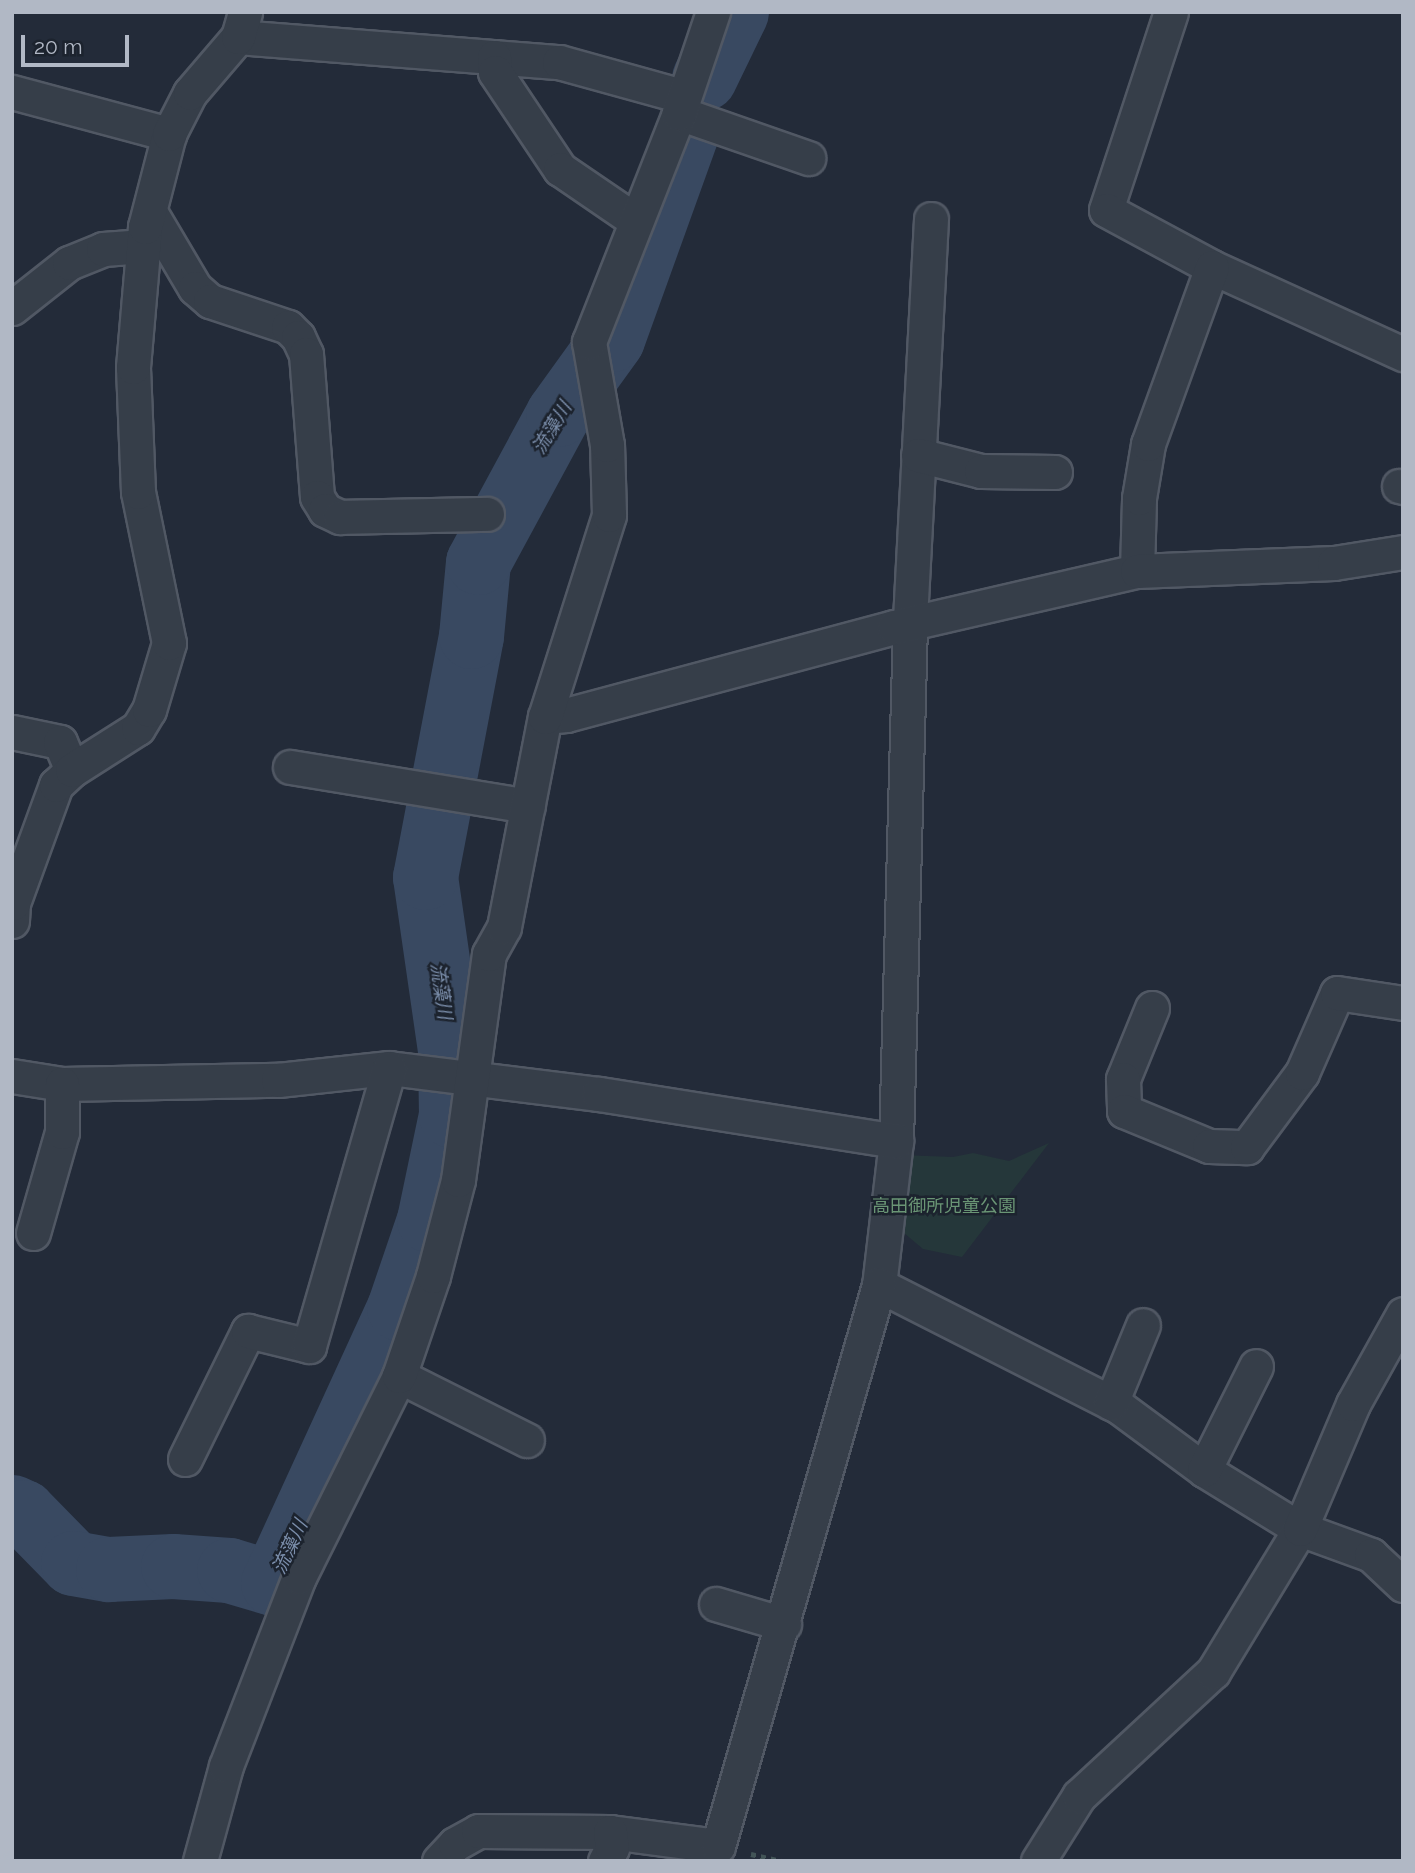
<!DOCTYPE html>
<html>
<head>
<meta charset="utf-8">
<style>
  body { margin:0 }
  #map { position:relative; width:1415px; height:1873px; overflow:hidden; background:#232b39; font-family:Raleway,"Noto Sans JP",sans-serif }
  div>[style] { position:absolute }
  .green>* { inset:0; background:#25373a }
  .river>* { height:65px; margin:-32.5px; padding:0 32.5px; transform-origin:32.5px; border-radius:32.5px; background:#394961 }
  .path>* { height:4.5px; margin-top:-2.25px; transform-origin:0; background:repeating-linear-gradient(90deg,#425457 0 5px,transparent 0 10px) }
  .roads { filter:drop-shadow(2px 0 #515864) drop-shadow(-2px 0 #515864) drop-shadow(0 2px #515864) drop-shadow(0 -2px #515864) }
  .street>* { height:33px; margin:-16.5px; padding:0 16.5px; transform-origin:16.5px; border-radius:16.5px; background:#363e49 }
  span { translate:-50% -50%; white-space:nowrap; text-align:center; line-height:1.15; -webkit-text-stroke:5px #1c232e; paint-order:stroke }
  .park-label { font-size:18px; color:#6a9575 }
  .water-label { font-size:19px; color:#7b8eab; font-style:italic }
  .frame { position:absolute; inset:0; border:14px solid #b1b8c5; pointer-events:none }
  .scale { position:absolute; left:21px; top:35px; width:108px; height:32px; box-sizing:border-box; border:4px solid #b1b8c5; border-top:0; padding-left:9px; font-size:21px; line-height:24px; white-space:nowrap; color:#b1b8c5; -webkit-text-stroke:5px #1c232e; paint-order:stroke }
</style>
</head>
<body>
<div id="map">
  <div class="green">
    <i style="clip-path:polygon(1049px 1143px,962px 1257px,923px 1249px,897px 1227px,901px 1155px,953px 1157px,973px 1153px,1009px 1161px)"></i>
  </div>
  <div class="river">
    <i style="left:704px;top:78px;width:73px;rotate:-64.1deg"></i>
    <i style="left:12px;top:1507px;width:12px;rotate:24deg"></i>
    <i style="left:23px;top:1512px;width:71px;rotate:45.6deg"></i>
    <i style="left:73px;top:1563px;width:36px;rotate:10deg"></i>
    <i style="left:108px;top:1569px;width:65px;rotate:-2.6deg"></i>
    <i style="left:173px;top:1566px;width:56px;rotate:4.1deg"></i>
    <i style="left:229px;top:1570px;width:46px;rotate:16.5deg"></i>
    <i style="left:273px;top:1583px;width:302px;rotate:-65.4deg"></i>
    <i style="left:399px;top:1308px;width:93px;rotate:-71.2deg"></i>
    <i style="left:429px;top:1220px;width:107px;rotate:-78.2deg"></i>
    <i style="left:451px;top:1115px;width:65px;rotate:-90.9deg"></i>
    <i style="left:450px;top:1050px;width:175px;rotate:-98.2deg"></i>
    <i style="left:425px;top:877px;width:245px;rotate:-79.2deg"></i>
    <i style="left:471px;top:636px;width:74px;rotate:-84.6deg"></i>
    <i style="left:478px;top:562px;width:168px;rotate:-61.6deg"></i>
    <i style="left:558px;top:414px;width:92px;rotate:-54.2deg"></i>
    <i style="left:612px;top:339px;width:219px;rotate:-70.2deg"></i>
  </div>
  <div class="path">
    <i style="left:751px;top:1854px;width:31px;rotate:13deg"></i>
  </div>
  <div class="roads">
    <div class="street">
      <i style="left:1171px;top:12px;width:208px;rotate:108.2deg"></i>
      <i style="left:1106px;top:210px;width:120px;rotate:28.3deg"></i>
      <i style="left:1212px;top:267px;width:210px;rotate:24.5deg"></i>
      <i style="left:238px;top:37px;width:322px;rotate:4.5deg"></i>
      <i style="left:559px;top:62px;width:128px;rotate:15.5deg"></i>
      <i style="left:494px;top:57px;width:15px;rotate:86deg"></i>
      <i style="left:495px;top:72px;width:117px;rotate:56.2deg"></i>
      <i style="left:560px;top:169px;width:92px;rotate:34.4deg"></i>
      <i style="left:12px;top:92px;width:163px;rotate:15deg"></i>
      <i style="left:679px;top:113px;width:137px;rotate:19.2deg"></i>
      <i style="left:150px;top:212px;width:88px;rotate:59.4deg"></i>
      <i style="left:195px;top:288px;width:20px;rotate:41deg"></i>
      <i style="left:210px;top:301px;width:82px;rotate:18.4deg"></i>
      <i style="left:288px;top:327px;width:14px;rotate:45deg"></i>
      <i style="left:298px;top:337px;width:19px;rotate:65deg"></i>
      <i style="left:306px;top:354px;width:143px;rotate:85.6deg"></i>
      <i style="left:317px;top:497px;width:15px;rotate:58deg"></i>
      <i style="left:325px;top:510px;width:17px;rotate:25deg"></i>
      <i style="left:340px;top:517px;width:147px;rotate:-1.2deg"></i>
      <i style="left:931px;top:219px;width:406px;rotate:93deg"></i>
      <i style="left:910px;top:624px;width:517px;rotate:91.55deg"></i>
      <i style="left:896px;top:1141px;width:145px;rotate:96.7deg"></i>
      <i style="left:879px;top:1285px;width:269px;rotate:26.9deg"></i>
      <i style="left:1119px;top:1407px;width:106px;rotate:36.5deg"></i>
      <i style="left:1204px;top:1470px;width:113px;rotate:31.6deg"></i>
      <i style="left:1300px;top:1529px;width:76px;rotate:20.1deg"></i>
      <i style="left:1371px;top:1555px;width:44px;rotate:43.2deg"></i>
      <i style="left:12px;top:308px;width:73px;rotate:-38.3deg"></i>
      <i style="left:69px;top:263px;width:37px;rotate:-22deg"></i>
      <i style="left:103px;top:249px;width:41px;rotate:-4.2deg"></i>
      <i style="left:918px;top:455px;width:65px;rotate:14.3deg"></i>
      <i style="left:981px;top:471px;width:74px;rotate:0.8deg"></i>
      <i style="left:1399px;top:486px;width:4px;rotate:14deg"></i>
      <i style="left:1137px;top:571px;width:73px;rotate:-88.4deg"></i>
      <i style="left:1139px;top:498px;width:55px;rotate:-80.5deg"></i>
      <i style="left:1148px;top:444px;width:188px;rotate:-70.1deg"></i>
      <i style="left:545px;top:717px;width:21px;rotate:-5deg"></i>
      <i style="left:566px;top:715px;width:340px;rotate:-15deg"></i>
      <i style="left:894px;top:627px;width:249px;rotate:-13deg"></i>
      <i style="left:1137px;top:571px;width:197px;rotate:-2.3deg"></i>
      <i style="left:1334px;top:563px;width:70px;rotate:-9.1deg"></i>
      <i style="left:12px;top:732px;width:49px;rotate:11.8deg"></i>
      <i style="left:60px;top:742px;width:30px;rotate:67deg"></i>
      <i style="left:290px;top:767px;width:241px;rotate:9.3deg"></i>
      <i style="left:12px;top:921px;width:18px;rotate:-87deg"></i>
      <i style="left:13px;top:903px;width:126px;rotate:-70deg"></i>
      <i style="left:56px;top:785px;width:22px;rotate:-43deg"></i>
      <i style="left:72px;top:770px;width:78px;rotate:-32.5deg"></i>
      <i style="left:138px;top:728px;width:21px;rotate:-59deg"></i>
      <i style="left:149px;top:710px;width:70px;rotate:-73.4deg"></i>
      <i style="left:169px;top:643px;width:154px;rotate:-101.6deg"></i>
      <i style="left:138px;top:492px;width:125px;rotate:-92.3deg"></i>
      <i style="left:133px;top:367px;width:141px;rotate:-85.1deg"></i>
      <i style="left:145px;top:227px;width:96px;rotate:-75.5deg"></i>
      <i style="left:169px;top:134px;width:46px;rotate:-62.9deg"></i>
      <i style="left:190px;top:93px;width:74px;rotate:-49.4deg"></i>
      <i style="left:238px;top:37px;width:26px;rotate:-74deg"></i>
      <i style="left:1152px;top:1008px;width:77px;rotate:112.2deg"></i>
      <i style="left:1123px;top:1079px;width:32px;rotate:88deg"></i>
      <i style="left:1124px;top:1111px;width:92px;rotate:22.4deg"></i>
      <i style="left:1209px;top:1146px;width:38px;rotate:2deg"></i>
      <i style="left:1247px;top:1147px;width:92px;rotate:-53.4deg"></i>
      <i style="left:1302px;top:1073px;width:87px;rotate:-66.4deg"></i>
      <i style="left:1337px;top:993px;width:67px;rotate:8.6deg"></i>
      <i style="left:12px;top:1076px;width:51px;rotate:9.1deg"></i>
      <i style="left:62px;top:1084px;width:216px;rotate:-1.1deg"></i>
      <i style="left:278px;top:1080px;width:112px;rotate:-6.2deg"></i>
      <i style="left:389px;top:1068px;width:212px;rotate:7.1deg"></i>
      <i style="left:599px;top:1094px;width:301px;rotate:9deg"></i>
      <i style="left:33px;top:1233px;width:105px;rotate:-74deg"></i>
      <i style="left:62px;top:1132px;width:48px;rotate:-90deg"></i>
      <i style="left:399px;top:1376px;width:143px;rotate:26.6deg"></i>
      <i style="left:1111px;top:1403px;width:84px;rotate:-67.7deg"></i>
      <i style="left:185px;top:1459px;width:143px;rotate:-63.8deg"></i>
      <i style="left:248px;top:1331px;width:63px;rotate:13.8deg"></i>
      <i style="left:309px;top:1346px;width:289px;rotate:-73.9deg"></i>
      <i style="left:1204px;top:1470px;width:116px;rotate:-63.4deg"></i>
      <i style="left:716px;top:1604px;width:71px;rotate:16.4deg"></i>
      <i style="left:200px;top:1861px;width:98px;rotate:-74.7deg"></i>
      <i style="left:226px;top:1766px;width:203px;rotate:-68.9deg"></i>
      <i style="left:299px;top:1577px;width:225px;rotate:-63.5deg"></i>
      <i style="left:399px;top:1376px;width:106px;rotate:-71.2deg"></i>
      <i style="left:433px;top:1276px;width:99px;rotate:-75.4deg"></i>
      <i style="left:458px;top:1180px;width:228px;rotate:-82.2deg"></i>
      <i style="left:489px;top:954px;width:31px;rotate:-61deg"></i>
      <i style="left:504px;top:927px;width:214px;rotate:-79deg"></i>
      <i style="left:545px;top:717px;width:212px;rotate:-72.4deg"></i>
      <i style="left:609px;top:515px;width:70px;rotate:-91.6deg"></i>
      <i style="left:607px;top:445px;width:105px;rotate:-99.9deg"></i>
      <i style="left:589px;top:342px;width:246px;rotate:-68.5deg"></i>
      <i style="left:679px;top:113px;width:107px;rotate:-71.4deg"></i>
      <i style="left:439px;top:1861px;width:23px;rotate:-47deg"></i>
      <i style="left:455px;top:1844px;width:26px;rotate:-29deg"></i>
      <i style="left:478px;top:1831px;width:132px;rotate:0.4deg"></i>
      <i style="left:610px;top:1832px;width:109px;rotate:7.4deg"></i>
      <i style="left:718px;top:1846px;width:584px;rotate:-73.99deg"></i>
      <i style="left:605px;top:1861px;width:15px;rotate:-62deg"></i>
      <i style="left:612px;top:1848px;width:16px;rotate:-97deg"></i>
      <i style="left:1038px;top:1861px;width:77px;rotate:-57.8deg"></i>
      <i style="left:1079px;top:1796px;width:183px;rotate:-42.8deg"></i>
      <i style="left:1213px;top:1672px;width:167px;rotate:-58.7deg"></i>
      <i style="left:1300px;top:1529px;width:136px;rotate:-67deg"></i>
      <i style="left:1353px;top:1404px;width:103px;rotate:-60.9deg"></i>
    </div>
  </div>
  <div class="park-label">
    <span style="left:944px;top:1206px">高田御所児童公園</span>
  </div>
  <div class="water-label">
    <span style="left:552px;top:428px;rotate:-59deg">流藻川</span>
    <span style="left:441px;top:991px;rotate:82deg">流藻川</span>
    <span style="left:290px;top:1547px;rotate:-65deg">流藻川</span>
  </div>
  <div class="frame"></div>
  <div class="scale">20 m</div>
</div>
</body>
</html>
